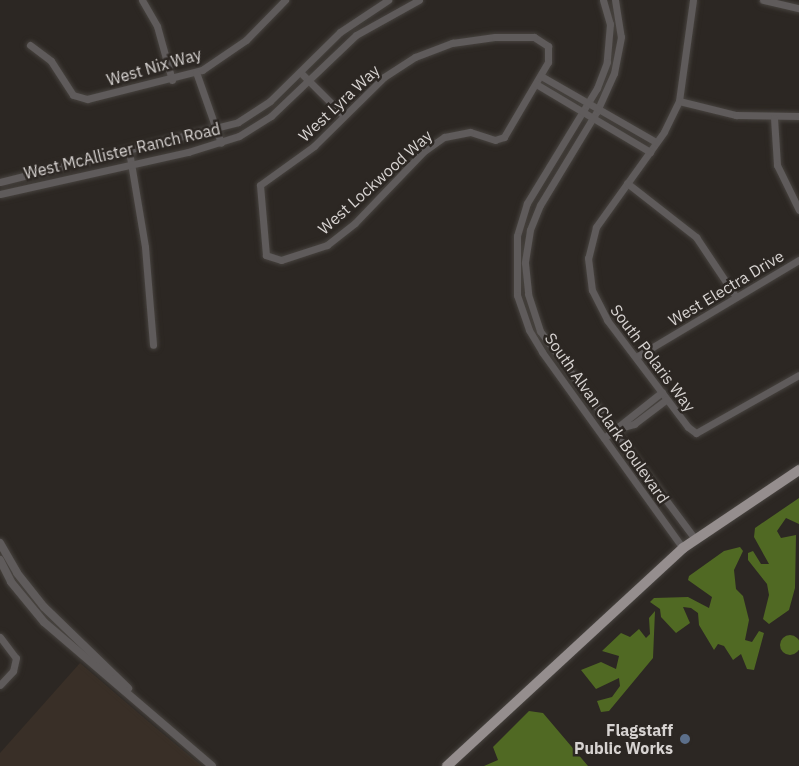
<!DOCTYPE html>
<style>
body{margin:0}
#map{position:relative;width:799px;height:766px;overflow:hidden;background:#2c2723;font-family:"IBM Plex Sans",sans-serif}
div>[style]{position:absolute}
.built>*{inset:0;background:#392f27}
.forest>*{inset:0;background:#506923}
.round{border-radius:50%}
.roads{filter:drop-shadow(0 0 2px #47433f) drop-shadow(0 0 2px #47433f)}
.minor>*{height:7px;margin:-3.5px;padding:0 3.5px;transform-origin:3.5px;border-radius:3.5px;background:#5f5b5b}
.tertiary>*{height:8px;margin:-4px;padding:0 4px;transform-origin:4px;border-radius:4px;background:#5f5b5b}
.primary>*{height:10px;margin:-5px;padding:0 5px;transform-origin:5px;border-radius:5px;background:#958e8e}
.dots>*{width:16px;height:16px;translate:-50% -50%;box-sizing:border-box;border:3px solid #2c2723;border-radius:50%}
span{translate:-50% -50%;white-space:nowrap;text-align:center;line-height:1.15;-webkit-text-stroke:5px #2c2723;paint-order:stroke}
.street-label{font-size:16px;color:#d7d3d1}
.poi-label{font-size:16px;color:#d7d3d1;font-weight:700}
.right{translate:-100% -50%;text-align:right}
</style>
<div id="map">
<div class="built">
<i style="clip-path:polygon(80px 663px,156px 728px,202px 766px,0 766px,0 753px)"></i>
</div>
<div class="forest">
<i style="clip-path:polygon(799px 498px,799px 524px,786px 518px,777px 531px,781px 538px,796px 535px,795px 588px,789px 610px,769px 624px,763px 619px,769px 595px,767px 584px,748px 560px,748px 553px,753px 551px,761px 564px,769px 564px,754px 537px,755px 528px)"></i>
<i style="clip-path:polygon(740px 547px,743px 551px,734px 570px,736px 589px,743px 596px,749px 620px,745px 640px,752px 642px,759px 631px,764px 633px,754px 670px,747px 669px,741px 654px,733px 660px,724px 646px,718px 644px,714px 650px,699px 625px,698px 613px,691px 608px,683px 607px,690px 623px,676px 633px,661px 617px,660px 609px,650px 602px,654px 598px,688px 597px,709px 608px,712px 597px,688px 580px,689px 576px,724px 551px)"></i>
<i style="clip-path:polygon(655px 611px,653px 658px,609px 711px,601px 712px,597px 701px,612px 697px,620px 686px,619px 678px,596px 689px,581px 670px,601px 662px,616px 669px,619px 656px,602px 651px,621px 633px,630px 637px,639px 629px,646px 638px,650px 634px,649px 618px)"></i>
<i class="round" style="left:780px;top:635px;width:20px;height:20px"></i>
<i style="clip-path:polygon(529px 711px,543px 713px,588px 766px,484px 766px,498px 760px,493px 747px)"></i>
</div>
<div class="roads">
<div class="minor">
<i style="left:142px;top:0;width:30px;rotate:60deg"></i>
<i style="left:157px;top:26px;width:56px;rotate:74.5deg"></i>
<i style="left:603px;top:0;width:25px;rotate:74deg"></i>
<i style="left:610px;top:24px;width:38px;rotate:95deg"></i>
<i style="left:607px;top:62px;width:28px;rotate:111deg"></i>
<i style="left:597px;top:88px;width:135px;rotate:121.3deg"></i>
<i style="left:527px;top:203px;width:34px;rotate:107deg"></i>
<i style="left:517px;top:236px;width:59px;rotate:90deg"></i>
<i style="left:517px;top:295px;width:37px;rotate:71deg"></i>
<i style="left:529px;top:330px;width:26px;rotate:59deg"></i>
<i style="left:542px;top:352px;width:241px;rotate:54.3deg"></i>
<i style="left:615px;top:0;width:37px;rotate:81deg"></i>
<i style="left:621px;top:37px;width:37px;rotate:101deg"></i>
<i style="left:614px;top:73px;width:42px;rotate:114.1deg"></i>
<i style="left:597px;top:111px;width:110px;rotate:121.2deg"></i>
<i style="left:540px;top:205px;width:27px;rotate:112deg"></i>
<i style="left:530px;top:230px;width:33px;rotate:99deg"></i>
<i style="left:525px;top:263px;width:31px;rotate:84deg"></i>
<i style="left:528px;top:294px;width:39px;rotate:72deg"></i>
<i style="left:540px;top:331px;width:259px;rotate:53.3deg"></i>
<i style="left:693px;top:0;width:102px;rotate:97.9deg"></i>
<i style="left:679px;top:101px;width:34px;rotate:116deg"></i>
<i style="left:664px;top:132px;width:117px;rotate:125.6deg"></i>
<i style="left:596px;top:227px;width:32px;rotate:104deg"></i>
<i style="left:588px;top:258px;width:32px;rotate:83deg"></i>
<i style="left:592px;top:290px;width:34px;rotate:63deg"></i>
<i style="left:607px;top:320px;width:134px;rotate:52.9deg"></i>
<i style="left:688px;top:427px;width:10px;rotate:37deg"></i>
<i style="left:696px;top:433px;width:118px;rotate:-29.4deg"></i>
<i style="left:763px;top:0;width:37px;rotate:13deg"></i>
<i style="left:534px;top:37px;width:17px;rotate:33deg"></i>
<i style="left:548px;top:46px;width:16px;rotate:90deg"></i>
<i style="left:548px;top:62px;width:87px;rotate:120.4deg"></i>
<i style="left:504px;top:137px;width:9px;rotate:162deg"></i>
<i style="left:495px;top:140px;width:26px;rotate:-162deg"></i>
<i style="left:470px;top:132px;width:26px;rotate:169deg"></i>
<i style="left:444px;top:137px;width:24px;rotate:145deg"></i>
<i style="left:424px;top:151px;width:100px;rotate:133.8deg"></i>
<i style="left:355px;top:223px;width:36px;rotate:142deg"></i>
<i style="left:327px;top:245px;width:48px;rotate:161.9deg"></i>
<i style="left:281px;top:260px;width:16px;rotate:-162deg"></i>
<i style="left:266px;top:255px;width:70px;rotate:-94.9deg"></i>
<i style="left:260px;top:185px;width:67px;rotate:-35.8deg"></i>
<i style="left:314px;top:146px;width:98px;rotate:-44.6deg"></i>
<i style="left:384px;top:77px;width:37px;rotate:-33deg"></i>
<i style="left:415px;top:57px;width:40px;rotate:-21deg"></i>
<i style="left:452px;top:43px;width:43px;rotate:-7.9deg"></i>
<i style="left:495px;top:37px;width:39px"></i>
<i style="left:30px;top:45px;width:26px;rotate:37deg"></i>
<i style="left:51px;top:61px;width:40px;rotate:57.1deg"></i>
<i style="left:73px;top:95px;width:15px;rotate:16deg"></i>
<i style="left:87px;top:99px;width:119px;rotate:-14.2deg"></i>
<i style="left:202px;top:70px;width:53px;rotate:-34.3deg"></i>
<i style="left:246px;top:40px;width:56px;rotate:-45.7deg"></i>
<i style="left:196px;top:72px;width:75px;rotate:70.6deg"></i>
<i style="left:300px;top:72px;width:62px;rotate:45deg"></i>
<i style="left:541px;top:76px;width:133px;rotate:29.9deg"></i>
<i style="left:536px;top:84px;width:133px;rotate:30.8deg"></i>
<i style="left:679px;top:101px;width:59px;rotate:13.8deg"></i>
<i style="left:736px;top:115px;width:63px;rotate:0.9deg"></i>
<i style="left:774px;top:118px;width:47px;rotate:86.3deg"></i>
<i style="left:777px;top:165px;width:50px;rotate:63.9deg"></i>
<i style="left:129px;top:151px;width:97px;rotate:80.5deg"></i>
<i style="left:145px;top:247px;width:98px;rotate:85.3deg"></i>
<i style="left:0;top:182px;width:245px;rotate:-14.1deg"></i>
<i style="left:238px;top:122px;width:38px;rotate:-33deg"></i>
<i style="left:270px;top:101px;width:98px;rotate:-44.6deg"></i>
<i style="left:340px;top:32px;width:58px;rotate:-33.7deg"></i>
<i style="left:627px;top:183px;width:88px;rotate:38deg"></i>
<i style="left:696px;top:237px;width:72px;rotate:56.3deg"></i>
<i style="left:0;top:194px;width:193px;rotate:-12.6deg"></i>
<i style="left:188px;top:152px;width:53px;rotate:-17.4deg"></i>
<i style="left:239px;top:136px;width:38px;rotate:-32deg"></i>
<i style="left:271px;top:116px;width:117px;rotate:-43.6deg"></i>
<i style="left:356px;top:35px;width:72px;rotate:-29.1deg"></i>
<i style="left:636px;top:357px;width:190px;rotate:-30.8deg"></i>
<i style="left:620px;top:428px;width:15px;rotate:-16deg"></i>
<i style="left:634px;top:424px;width:41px;rotate:-37.1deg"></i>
<i style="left:604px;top:438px;width:74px;rotate:-38.4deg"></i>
<i style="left:0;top:637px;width:26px;rotate:53deg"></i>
<i style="left:16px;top:658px;width:13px;rotate:103deg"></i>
<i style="left:13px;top:671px;width:19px;rotate:133deg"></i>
</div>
<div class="tertiary">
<i style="left:0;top:543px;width:34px;rotate:60deg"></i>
<i style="left:17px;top:573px;width:43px;rotate:51.5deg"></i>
<i style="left:44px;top:607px;width:117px;rotate:44deg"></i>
<i style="left:0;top:560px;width:25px;rotate:63deg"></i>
<i style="left:11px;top:582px;width:52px;rotate:50.5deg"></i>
<i style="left:44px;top:622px;width:221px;rotate:40.6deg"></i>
</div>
<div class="primary">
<i style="left:447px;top:766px;width:321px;rotate:-42.7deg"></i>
<i style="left:683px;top:548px;width:140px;rotate:-33.9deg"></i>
</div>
</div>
<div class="dots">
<i style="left:685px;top:739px;background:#5c6f8a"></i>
</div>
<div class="street-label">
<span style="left:154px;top:67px;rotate:-16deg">West Nix Way</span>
<span style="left:339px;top:103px;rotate:-43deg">West Lyra Way</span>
<span style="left:122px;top:151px;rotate:-13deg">West McAllister Ranch Road</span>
<span style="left:375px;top:182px;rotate:-42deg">West Lockwood Way</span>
<span style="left:726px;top:288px;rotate:-31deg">West Electra Drive</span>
<span style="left:653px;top:358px;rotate:53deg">South Polaris Way</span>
<span style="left:607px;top:418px;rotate:55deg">South Alvan Clark Boulevard</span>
</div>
<div class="poi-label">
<span class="right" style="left:673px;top:739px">Flagstaff<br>Public Works</span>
</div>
</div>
